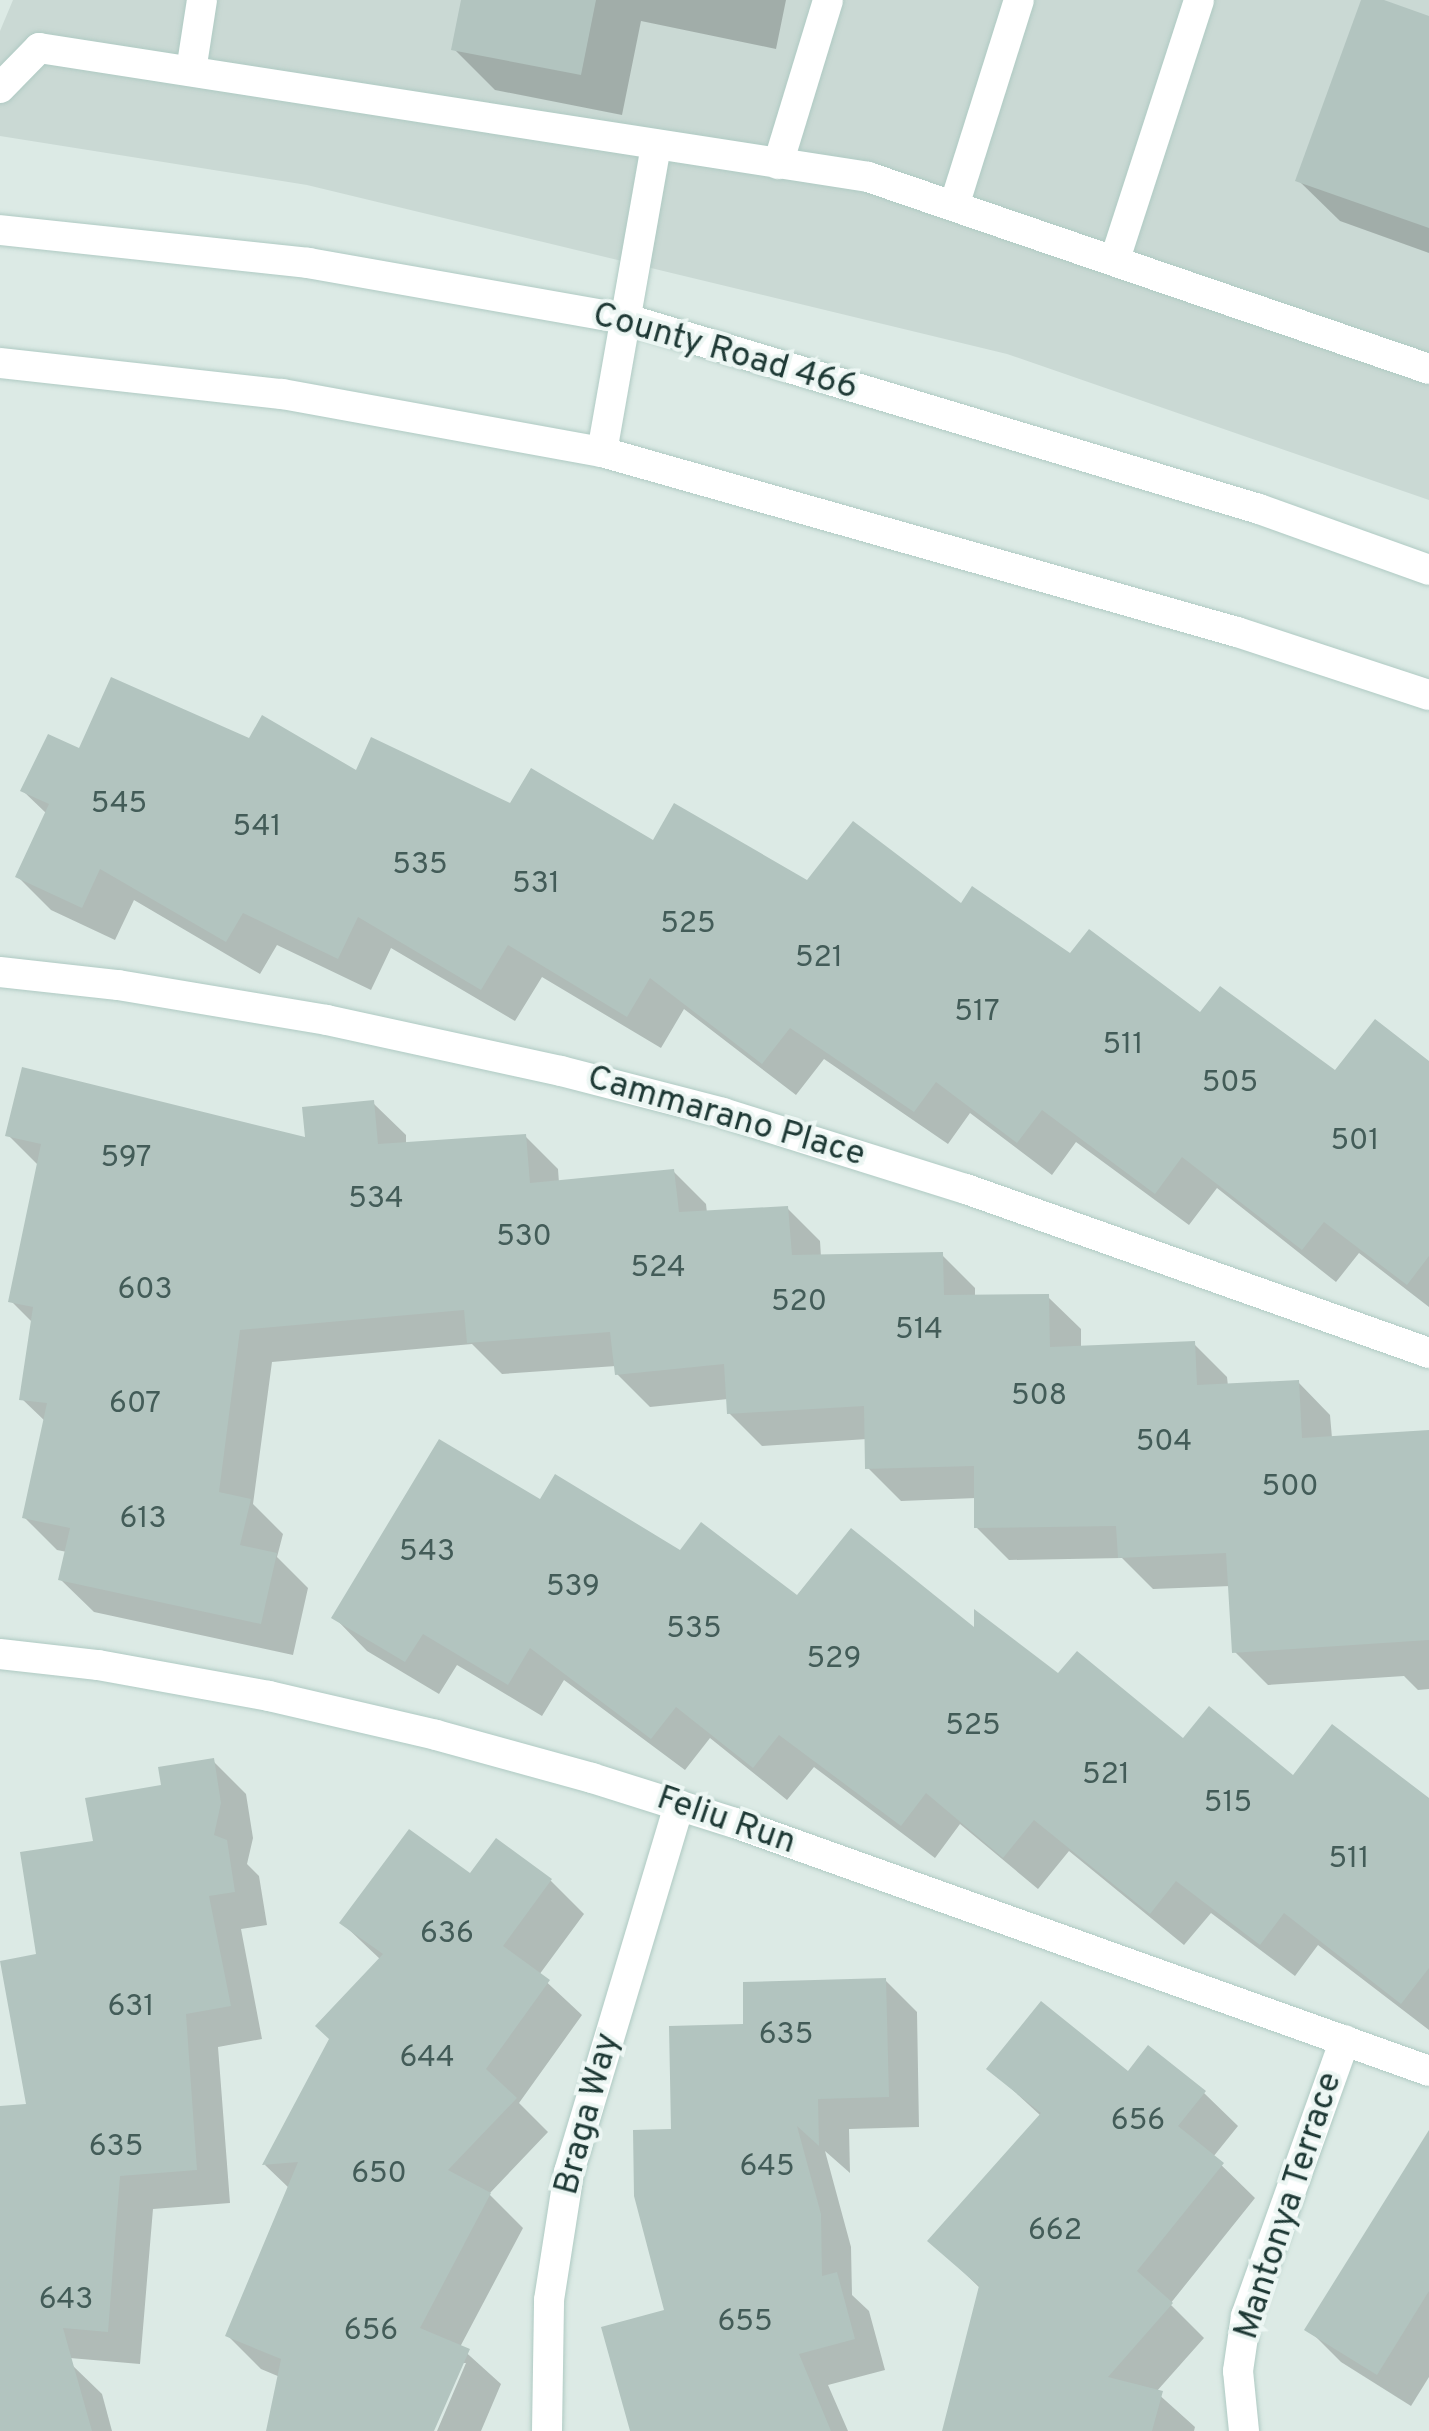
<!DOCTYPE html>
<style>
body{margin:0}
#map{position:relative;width:1429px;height:2431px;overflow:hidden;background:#dceae5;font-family:Overpass,sans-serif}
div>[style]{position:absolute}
.built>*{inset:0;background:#cad9d4}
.shadow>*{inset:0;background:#0003}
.building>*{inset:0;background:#b2c4bf}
.roads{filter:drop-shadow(0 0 2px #afcac3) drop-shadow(0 0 2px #afcac3)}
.service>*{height:30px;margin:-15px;padding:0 15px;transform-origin:15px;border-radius:15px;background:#fff}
.minor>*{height:30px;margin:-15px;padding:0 15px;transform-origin:15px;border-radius:15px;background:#fff}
.secondary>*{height:30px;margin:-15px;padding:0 15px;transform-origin:15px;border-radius:15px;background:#fff}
span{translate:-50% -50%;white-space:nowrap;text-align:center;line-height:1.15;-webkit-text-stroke:8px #ecf6f3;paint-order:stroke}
.number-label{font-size:30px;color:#435c58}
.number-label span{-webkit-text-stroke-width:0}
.street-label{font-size:35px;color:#1e3935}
</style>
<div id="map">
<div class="built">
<i style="clip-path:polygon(13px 0,1429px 0,1429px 500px,1007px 354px,307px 185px,0 136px,0 31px)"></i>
</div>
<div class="shadow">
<i style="clip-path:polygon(464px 0,786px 0,776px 49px,641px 21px,622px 115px,495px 90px,454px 49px)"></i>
<i style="clip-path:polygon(1363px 0,1377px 0,1429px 19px,1429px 253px,1340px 221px,1298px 180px)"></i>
<i style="clip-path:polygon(250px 741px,357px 773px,511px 806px,808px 883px,962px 906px,1336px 1074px,1429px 1065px,1429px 1307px,1359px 1253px,1336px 1282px,1217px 1188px,1189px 1225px,1076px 1142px,1052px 1175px,970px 1113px,948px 1144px,824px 1059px,796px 1095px,684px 1009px,661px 1048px,542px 977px,515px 1021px,391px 948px,371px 990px,277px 945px,260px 974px,134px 900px,115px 940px,51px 910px,18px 877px,47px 814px,23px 791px,80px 751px)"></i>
<i style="clip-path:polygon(373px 1103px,406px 1135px,406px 1145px,525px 1136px,558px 1169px,559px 1183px,673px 1171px,706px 1204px,707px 1213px,787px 1208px,820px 1241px,821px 1257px,942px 1255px,975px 1288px,975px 1297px,1048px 1297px,1081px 1329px,1081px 1348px,1194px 1344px,1227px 1377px,1228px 1386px,1298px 1382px,1330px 1415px,1332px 1438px,1429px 1433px,1429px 1689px,1418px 1690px,1404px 1676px,1268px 1685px,1235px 1652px,1231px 1586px,1153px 1589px,1122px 1558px,1009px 1560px,976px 1527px,976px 1498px,901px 1501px,868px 1468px,867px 1439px,762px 1446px,729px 1413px,728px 1399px,650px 1407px,617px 1374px,616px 1366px,502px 1374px,472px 1344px,272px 1362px,253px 1504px,283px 1534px,277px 1557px,308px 1588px,293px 1655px,94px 1612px,61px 1580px,67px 1552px,57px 1550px,24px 1517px,46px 1422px,22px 1399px,33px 1323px,11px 1301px,39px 1166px,8px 1135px,308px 1140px)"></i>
<i style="clip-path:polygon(540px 1503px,798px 1598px,977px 1632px,1183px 1742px,1294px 1778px,1429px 1801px,1429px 2030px,1318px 1945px,1295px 1976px,1211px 1913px,1184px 1945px,1069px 1851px,1038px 1889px,960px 1824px,935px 1858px,814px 1767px,787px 1800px,710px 1738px,685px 1770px,564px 1680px,542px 1716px,457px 1665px,439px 1694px,367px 1651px,334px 1617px)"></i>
<i style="clip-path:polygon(213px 1761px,246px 1794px,253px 1838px,247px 1864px,259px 1876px,267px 1925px,241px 1929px,262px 2039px,218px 2047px,230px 2203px,153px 2209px,140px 2364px,0 2352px,0 2109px,29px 2106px,39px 1956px,96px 1843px,164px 1787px)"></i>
<i style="clip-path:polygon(471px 1876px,551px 1881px,584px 1914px,539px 1975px,582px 2015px,519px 2103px,548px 2132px,489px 2194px,523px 2228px,460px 2347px,501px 2384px,481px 2431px,437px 2431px,466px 2363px,460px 2363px,431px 2431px,268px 2431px,280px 2377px,261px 2369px,228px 2336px,290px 2189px,265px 2165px,381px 1960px,342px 1923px)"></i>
<i style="clip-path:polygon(885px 1980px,917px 2012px,919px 2127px,849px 2129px,850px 2173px,825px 2151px,851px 2247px,852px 2295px,869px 2311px,885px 2370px,828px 2385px,848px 2431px,655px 2431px,667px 2312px,673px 2132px,746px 2027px)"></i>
<i style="clip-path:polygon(990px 2069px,1128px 2074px,1204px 2093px,1238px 2126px,1213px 2157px,1255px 2198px,1170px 2304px,1204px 2338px,1156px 2392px,1195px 2427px,1194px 2431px,944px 2431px,981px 2289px,931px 2241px,1041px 2116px)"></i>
<i style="clip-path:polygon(1429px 2163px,1429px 2377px,1411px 2406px,1341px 2362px,1308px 2329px)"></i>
<i style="clip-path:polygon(71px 2364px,102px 2394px,112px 2431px,0 2431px,0 2383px)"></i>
</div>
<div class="building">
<i style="clip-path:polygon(461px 0,596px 0,581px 75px,451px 50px)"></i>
<i style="clip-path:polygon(1361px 0,1384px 0,1429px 16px,1429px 228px,1295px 181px)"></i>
<i style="clip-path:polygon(111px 677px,249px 738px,262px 715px,356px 770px,371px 737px,510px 803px,531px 768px,653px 840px,674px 803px,807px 880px,853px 821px,961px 903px,972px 886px,1070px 953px,1089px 929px,1200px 1012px,1220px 986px,1335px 1070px,1375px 1019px,1429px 1061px,1429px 1256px,1407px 1285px,1324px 1222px,1302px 1250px,1182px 1157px,1155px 1194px,1042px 1110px,1017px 1143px,936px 1082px,914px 1112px,790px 1028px,762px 1064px,650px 978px,627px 1017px,508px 945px,481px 990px,358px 917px,338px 959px,243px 913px,226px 942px,100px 869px,82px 908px,15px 877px,49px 804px,20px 791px,48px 734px,79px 748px)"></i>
<i style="clip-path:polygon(22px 1067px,305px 1137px,302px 1107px,374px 1100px,378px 1144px,526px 1134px,530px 1183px,674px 1169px,679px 1212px,788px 1206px,792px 1255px,943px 1252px,944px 1295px,1049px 1294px,1050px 1347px,1195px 1341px,1197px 1385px,1299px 1380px,1302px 1438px,1429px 1430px,1429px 1640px,1232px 1653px,1226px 1553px,1118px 1558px,1116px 1526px,974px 1528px,974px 1466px,865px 1469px,864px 1406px,727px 1414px,724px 1364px,615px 1375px,610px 1332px,467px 1343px,464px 1310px,240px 1330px,219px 1492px,251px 1499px,240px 1545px,277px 1553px,261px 1624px,58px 1580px,70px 1528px,22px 1518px,47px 1403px,19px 1400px,33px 1307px,8px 1302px,41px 1144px,5px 1136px)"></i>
<i style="clip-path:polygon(439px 1439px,540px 1499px,555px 1474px,680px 1550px,701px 1522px,797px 1595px,851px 1528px,974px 1627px,974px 1609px,1058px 1673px,1077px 1651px,1183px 1738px,1209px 1706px,1293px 1775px,1332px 1724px,1429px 1798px,1429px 1968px,1401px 2004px,1284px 1913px,1260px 1945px,1176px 1881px,1150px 1914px,1034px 1820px,1003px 1858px,926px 1793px,901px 1826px,779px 1735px,753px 1768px,676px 1707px,651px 1739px,530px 1648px,508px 1685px,423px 1634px,405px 1662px,331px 1618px)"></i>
<i style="clip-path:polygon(214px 1758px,221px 1803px,214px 1835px,227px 1840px,235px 1892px,209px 1896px,231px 2006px,186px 2014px,197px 2170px,120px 2176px,108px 2332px,63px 2328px,92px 2431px,0 2431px,0 2106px,26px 2104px,0 1961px,36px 1954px,20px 1852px,93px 1841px,85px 1798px,161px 1785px,158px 1767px)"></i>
<i style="clip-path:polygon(409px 1829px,470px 1873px,496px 1838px,552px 1879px,503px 1946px,550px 1980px,486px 2069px,517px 2098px,448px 2170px,491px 2193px,420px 2328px,470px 2349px,434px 2431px,266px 2431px,281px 2359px,225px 2336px,298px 2162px,262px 2165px,329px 2039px,315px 2026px,383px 1954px,339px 1923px)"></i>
<i style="clip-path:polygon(886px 1978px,889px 2097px,818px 2099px,819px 2146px,797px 2126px,821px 2214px,822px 2276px,837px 2272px,855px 2339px,799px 2354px,831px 2431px,630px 2431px,601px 2327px,664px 2310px,634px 2196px,633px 2130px,671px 2129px,669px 2026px,743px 2024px,743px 1982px)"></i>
<i style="clip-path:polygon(1041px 2001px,1128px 2071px,1148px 2045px,1206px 2091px,1178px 2126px,1224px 2163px,1137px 2271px,1173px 2303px,1108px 2377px,1163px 2391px,1152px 2431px,942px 2431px,979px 2286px,927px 2241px,1041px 2113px,986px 2069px)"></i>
<i style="clip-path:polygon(1429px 2130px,1429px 2291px,1377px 2375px,1304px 2330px)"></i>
</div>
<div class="roads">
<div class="service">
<i style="left:191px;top:71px;width:72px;rotate:-81.2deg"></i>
<i style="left:0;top:88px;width:56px;rotate:-45.7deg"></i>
<i style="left:39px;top:48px;width:839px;rotate:8.84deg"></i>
<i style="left:868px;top:177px;width:593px;rotate:18.89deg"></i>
<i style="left:778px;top:164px;width:171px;rotate:-73deg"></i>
<i style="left:954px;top:206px;width:216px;rotate:-72.5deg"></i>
<i style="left:1115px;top:259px;width:272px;rotate:-72deg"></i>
<i style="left:602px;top:452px;width:312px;rotate:-80deg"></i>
</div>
<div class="minor">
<i style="left:0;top:972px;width:119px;rotate:6.3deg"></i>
<i style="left:118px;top:985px;width:212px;rotate:9.5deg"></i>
<i style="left:327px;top:1020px;width:239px;rotate:12.3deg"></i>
<i style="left:561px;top:1071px;width:167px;rotate:14.5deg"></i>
<i style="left:723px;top:1113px;width:255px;rotate:17.4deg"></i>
<i style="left:966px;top:1189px;width:491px;rotate:19.5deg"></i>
<i style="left:0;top:1654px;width:99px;rotate:6.4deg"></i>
<i style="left:98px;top:1665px;width:174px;rotate:10.3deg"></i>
<i style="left:269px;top:1696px;width:171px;rotate:13.1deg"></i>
<i style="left:436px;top:1735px;width:162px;rotate:15.4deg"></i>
<i style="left:592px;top:1778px;width:150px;rotate:17.5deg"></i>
<i style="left:735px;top:1823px;width:737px;rotate:19.66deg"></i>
<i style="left:547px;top:2431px;width:131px;rotate:-89.1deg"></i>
<i style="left:549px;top:2300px;width:130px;rotate:-81.1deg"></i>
<i style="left:569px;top:2172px;width:383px;rotate:-73.3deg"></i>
<i style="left:1244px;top:2431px;width:60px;rotate:-95.7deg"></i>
<i style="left:1238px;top:2371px;width:56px;rotate:-81.7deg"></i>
<i style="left:1246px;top:2316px;width:293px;rotate:-70.3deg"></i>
</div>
<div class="secondary">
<i style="left:0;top:230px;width:310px;rotate:6.1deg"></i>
<i style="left:308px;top:263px;width:324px;rotate:10deg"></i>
<i style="left:627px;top:319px;width:660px;rotate:16.73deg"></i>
<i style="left:1259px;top:509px;width:181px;rotate:19.7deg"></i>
<i style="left:0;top:363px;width:284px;rotate:6.3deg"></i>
<i style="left:282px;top:394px;width:325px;rotate:10.3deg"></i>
<i style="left:602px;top:452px;width:660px;rotate:15.83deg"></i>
<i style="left:1237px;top:632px;width:202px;rotate:18.2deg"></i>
</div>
</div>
<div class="number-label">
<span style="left:119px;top:805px">545</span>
<span style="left:257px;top:828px">541</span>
<span style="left:420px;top:866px">535</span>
<span style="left:536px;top:885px">531</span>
<span style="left:688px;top:925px">525</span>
<span style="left:819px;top:959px">521</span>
<span style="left:977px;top:1013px">517</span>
<span style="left:1123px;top:1046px">511</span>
<span style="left:1230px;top:1084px">505</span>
<span style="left:1355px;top:1142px">501</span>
<span style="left:126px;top:1159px">597</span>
<span style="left:376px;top:1200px">534</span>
<span style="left:524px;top:1238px">530</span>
<span style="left:658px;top:1269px">524</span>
<span style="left:145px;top:1291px">603</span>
<span style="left:799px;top:1303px">520</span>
<span style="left:919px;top:1331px">514</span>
<span style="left:1039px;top:1397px">508</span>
<span style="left:135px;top:1405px">607</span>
<span style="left:1164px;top:1443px">504</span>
<span style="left:1290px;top:1488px">500</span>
<span style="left:143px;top:1520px">613</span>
<span style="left:427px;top:1553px">543</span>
<span style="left:573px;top:1588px">539</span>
<span style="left:694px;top:1630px">535</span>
<span style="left:834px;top:1660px">529</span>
<span style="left:973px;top:1727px">525</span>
<span style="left:1106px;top:1776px">521</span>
<span style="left:1228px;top:1804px">515</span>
<span style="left:1349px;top:1860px">511</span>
<span style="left:447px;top:1935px">636</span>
<span style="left:131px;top:2008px">631</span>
<span style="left:786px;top:2036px">635</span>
<span style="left:427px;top:2059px">644</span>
<span style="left:1138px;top:2122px">656</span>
<span style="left:116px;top:2148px">635</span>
<span style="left:767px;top:2168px">645</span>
<span style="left:379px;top:2175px">650</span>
<span style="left:1055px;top:2232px">662</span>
<span style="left:66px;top:2301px">643</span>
<span style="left:745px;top:2323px">655</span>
<span style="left:371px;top:2332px">656</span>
</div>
<div class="street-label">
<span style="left:725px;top:352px;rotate:16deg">County Road 466</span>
<span style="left:726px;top:1117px;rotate:16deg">Cammarano Place</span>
<span style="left:726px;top:1821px;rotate:19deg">Feliu Run</span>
<span style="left:588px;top:2114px;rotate:-75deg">Braga Way</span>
<span style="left:1289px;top:2206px;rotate:-72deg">Mantonya Terrace</span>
</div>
</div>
